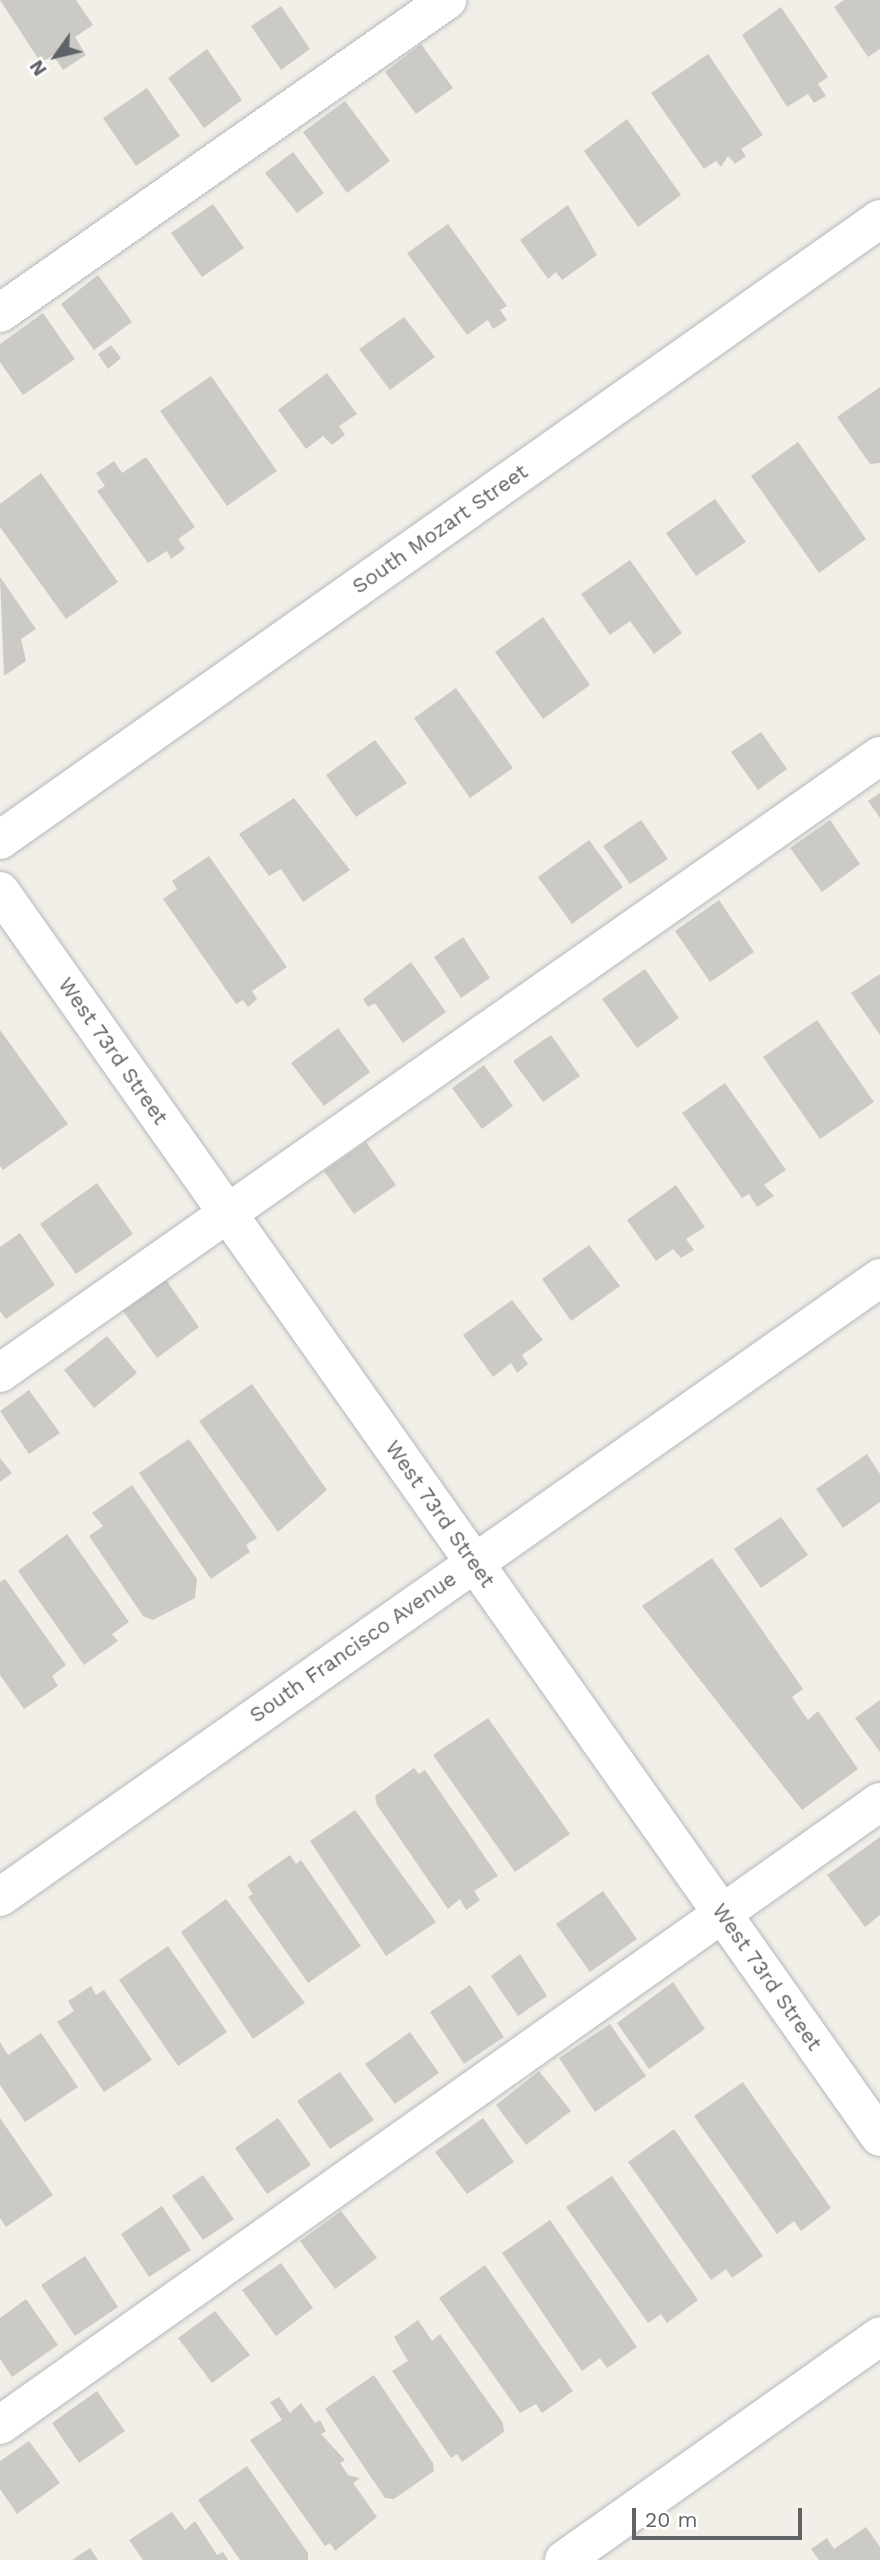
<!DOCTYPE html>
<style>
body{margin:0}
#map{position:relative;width:880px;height:2560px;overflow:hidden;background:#f1efe8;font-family:"Work Sans",sans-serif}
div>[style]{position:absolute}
.building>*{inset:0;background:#cccac5}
.roads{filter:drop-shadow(0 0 2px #b5b8bc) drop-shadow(0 0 2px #b5b8bc)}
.minor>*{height:38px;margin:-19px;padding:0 19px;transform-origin:19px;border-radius:19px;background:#fff}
span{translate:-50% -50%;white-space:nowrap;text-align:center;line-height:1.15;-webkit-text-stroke:6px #fff;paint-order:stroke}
.street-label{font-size:21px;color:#5f6368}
.north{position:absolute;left:21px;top:21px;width:70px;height:70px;-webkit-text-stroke:5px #fff;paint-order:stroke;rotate:236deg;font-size:19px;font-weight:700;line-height:28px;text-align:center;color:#5f6368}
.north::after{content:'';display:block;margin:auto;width:24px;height:32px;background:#5f6368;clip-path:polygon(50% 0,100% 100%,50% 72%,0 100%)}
.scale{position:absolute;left:632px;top:2508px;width:170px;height:32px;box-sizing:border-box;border:4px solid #5f6368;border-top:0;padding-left:9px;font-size:21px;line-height:24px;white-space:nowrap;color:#5f6368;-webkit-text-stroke:5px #fff;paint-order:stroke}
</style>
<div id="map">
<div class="building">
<i style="clip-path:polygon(0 0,76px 0,93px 25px,75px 37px,86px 55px,63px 70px,53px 55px,41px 63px)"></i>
<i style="clip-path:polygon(844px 0,880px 0,880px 49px,868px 57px,834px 7px)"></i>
<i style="clip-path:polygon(281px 6px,310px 49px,281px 70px,251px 26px)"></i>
<i style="clip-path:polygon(781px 7px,828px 77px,818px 84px,826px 96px,814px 103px,808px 94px,787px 107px,742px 35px)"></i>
<i style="clip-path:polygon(421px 44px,453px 88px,416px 114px,385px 72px)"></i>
<i style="clip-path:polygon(207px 49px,242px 100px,204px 128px,168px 78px)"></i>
<i style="clip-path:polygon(708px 54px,763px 135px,741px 149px,746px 156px,735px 164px,728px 156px,721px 167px,716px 161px,704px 169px,651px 93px)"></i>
<i style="clip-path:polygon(147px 88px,180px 136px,136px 166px,103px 118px)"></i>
<i style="clip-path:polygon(345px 101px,390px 161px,347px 193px,303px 132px)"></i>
<i style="clip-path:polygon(627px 119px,681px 195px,638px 227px,584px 151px)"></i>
<i style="clip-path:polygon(293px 152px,324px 193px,297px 213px,265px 173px)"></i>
<i style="clip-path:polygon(213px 204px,244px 248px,202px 277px,171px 233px)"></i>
<i style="clip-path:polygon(568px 205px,597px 255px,562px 280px,556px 272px,548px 279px,520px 240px)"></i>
<i style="clip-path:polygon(448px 224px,507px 306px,500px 310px,507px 320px,493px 329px,488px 320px,467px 335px,407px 253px)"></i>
<i style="clip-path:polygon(98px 275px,132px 322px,94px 350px,61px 304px)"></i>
<i style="clip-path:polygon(43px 313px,75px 359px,23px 395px,0 362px,0 344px)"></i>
<i style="clip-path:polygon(404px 317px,435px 357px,390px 390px,359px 349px)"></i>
<i style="clip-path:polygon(111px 345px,121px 358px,108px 369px,98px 354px)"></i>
<i style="clip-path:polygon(327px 373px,357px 414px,339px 426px,345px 435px,332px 445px,323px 436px,306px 449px,278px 410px)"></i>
<i style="clip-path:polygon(211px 376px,277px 471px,227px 506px,160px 411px)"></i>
<i style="clip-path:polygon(880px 387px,880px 463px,870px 464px,837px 417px)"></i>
<i style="clip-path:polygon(798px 442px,866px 539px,819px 573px,751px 476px)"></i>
<i style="clip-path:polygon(146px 457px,195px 527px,178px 539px,185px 549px,171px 559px,167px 551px,148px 563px,97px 491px,105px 486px,96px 473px,114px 461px,122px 473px)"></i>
<i style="clip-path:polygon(41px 473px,118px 582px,66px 619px,0 527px,0 504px)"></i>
<i style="clip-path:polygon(715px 499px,746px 542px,696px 576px,666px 533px)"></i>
<i style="clip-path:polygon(630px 560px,682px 633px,654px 654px,630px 621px,610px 635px,581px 594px)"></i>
<i style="clip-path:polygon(0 577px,36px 629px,21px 639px,26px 661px,4px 676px)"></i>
<i style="clip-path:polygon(543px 617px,590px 685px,543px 719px,495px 652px)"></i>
<i style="clip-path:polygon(456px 688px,513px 768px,470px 798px,414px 718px)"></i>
<i style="clip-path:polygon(761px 732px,787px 769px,758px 790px,731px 752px)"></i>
<i style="clip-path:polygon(375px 740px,407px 783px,356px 817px,326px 775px)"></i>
<i style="clip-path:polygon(880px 793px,880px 818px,868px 801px)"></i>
<i style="clip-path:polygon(294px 798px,350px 870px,303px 902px,281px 869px,269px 876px,239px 834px)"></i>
<i style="clip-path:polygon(641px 820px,668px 859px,630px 884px,603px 846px)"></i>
<i style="clip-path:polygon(830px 820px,860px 864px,822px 892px,790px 848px)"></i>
<i style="clip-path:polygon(589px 840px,623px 887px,572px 924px,538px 877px)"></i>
<i style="clip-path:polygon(209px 856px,287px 967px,252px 991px,257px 999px,248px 1007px,243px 1000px,236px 1004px,163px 899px,177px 889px,172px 881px)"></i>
<i style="clip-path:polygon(719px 900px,754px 952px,710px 982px,675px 931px)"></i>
<i style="clip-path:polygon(463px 937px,490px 978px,461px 998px,434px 957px)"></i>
<i style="clip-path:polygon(411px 962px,446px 1012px,403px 1043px,375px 1003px,368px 1007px,363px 999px)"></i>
<i style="clip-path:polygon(645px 969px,679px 1018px,637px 1048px,602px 999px)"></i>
<i style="clip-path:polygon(880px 974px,880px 1035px,851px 993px)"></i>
<i style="clip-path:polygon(817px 1020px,874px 1102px,820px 1139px,763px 1057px)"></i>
<i style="clip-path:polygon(338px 1028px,370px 1072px,324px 1106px,291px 1063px)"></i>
<i style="clip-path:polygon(0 1030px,68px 1124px,3px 1170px,0 1166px)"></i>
<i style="clip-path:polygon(551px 1035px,580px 1076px,543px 1102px,513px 1061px)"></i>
<i style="clip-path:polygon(484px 1065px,513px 1106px,482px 1129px,452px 1088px)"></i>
<i style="clip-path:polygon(725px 1083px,786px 1170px,764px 1185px,774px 1196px,757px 1207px,749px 1194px,742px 1198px,682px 1113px)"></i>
<i style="clip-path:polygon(366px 1142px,396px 1185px,354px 1214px,324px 1171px)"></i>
<i style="clip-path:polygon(97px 1183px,133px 1234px,76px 1274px,40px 1224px)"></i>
<i style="clip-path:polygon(676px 1185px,705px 1227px,686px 1239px,694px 1250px,681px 1258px,673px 1249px,656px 1261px,627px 1220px)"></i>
<i style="clip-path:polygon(20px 1233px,55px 1285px,6px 1319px,0 1311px,0 1247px)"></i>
<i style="clip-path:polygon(589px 1245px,620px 1286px,571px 1321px,542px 1279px)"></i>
<i style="clip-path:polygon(166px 1280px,199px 1327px,157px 1358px,123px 1311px)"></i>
<i style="clip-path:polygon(512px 1300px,543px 1340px,522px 1355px,528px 1364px,517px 1373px,511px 1363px,493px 1377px,463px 1335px)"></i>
<i style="clip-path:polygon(107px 1336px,137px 1373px,94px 1408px,64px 1370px)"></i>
<i style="clip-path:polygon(252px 1384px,327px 1490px,278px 1532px,199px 1421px)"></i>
<i style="clip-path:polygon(29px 1390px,60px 1433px,29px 1454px,0 1411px)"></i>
<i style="clip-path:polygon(189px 1439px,257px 1538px,246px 1545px,250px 1552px,211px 1579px,139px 1473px)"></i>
<i style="clip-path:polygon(867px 1454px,880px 1474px,880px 1502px,843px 1528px,816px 1489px)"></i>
<i style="clip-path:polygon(0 1458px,12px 1473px,0 1482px)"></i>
<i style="clip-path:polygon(132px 1485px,197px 1579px,195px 1598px,153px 1620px,143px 1616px,89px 1536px,103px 1526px,92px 1513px)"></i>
<i style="clip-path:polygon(781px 1517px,808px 1555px,761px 1588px,734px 1549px)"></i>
<i style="clip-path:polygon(67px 1534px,129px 1622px,112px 1634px,118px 1641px,84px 1665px,18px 1571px)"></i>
<i style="clip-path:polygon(712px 1558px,803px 1689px,792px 1697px,808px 1720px,818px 1711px,858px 1769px,802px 1810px,642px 1606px)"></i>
<i style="clip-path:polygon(5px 1579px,66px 1665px,52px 1676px,58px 1686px,24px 1709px,0 1675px,0 1582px)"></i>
<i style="clip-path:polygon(880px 1700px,880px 1752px,855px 1718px)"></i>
<i style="clip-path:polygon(488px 1718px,570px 1834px,515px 1872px,433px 1755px)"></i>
<i style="clip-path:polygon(414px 1768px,419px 1774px,425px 1770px,498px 1876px,474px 1891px,480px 1900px,466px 1910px,460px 1899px,448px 1909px,377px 1805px,375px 1796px)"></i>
<i style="clip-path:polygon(355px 1810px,436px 1922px,386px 1956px,310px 1841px)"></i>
<i style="clip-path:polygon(880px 1837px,880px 1915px,865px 1927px,827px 1875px)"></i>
<i style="clip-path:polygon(290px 1855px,296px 1864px,301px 1860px,361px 1946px,308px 1983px,248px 1897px,253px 1894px,247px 1885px)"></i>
<i style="clip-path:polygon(603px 1891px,637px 1939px,590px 1972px,556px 1924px)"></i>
<i style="clip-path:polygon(226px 1899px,305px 2003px,253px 2039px,181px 1932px)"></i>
<i style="clip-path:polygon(168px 1946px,227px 2032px,178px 2066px,119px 1980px)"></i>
<i style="clip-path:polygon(520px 1954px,547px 1996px,518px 2016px,491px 1976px)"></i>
<i style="clip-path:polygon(673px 1982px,705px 2029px,649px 2069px,617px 2023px)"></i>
<i style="clip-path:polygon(470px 1985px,504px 2037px,464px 2064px,430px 2012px)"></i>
<i style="clip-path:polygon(91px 1986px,96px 1995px,104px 1990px,152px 2060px,104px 2092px,57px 2022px,74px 2011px,68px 2001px)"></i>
<i style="clip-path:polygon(610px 2024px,646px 2076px,595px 2112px,559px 2058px)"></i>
<i style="clip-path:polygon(410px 2032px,439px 2073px,395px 2104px,365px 2064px)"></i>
<i style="clip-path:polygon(41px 2033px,78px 2087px,25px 2122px,0 2085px,0 2042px,8px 2055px)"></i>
<i style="clip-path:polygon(539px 2071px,571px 2111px,526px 2145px,496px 2105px)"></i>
<i style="clip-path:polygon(340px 2072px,374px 2120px,330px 2149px,297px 2101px)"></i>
<i style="clip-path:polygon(743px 2082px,831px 2208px,801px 2231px,794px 2221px,777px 2234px,694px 2116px)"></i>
<i style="clip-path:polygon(0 2118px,53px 2195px,6px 2227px,0 2218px)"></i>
<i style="clip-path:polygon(278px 2118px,311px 2165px,267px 2194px,235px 2148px)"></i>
<i style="clip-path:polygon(483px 2118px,514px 2162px,467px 2194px,435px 2152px)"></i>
<i style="clip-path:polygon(674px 2129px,763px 2256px,732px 2278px,726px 2269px,711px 2280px,628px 2162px)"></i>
<i style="clip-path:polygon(203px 2175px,234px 2219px,203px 2240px,172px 2196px)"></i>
<i style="clip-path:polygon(612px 2176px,698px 2300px,667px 2323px,661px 2314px,648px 2323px,566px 2207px)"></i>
<i style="clip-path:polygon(162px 2206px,191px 2250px,149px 2277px,121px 2234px)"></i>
<i style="clip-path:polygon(341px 2211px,377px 2258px,335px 2289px,300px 2241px)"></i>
<i style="clip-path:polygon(550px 2220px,637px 2347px,607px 2368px,600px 2358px,582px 2371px,502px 2253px)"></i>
<i style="clip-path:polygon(85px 2256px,118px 2307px,75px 2336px,41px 2285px)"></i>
<i style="clip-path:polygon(281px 2263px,313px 2308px,276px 2336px,242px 2290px)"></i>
<i style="clip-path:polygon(485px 2265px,573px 2391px,542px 2413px,536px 2404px,520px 2413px,439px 2298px)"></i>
<i style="clip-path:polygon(26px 2299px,58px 2345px,12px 2377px,0 2359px,0 2318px)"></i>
<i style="clip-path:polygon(215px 2311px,250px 2355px,212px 2383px,178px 2338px)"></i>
<i style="clip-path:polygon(418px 2320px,432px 2341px,440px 2334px,503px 2423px,504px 2432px,462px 2462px,457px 2454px,451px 2458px,392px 2371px,408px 2361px,394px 2337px)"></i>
<i style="clip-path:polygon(374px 2375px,433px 2463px,434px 2471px,394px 2499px,385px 2498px,325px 2409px)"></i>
<i style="clip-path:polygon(97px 2391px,125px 2431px,79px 2463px,52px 2423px)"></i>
<i style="clip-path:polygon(279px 2397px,290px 2413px,301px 2403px,315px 2423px,320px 2420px,326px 2431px,321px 2434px,345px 2460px,340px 2463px,348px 2475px,360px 2478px,353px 2483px,377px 2517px,335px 2551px,330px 2543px,325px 2546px,250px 2440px,282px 2420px,270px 2402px)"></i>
<i style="clip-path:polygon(29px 2441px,60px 2483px,17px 2514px,0 2489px,0 2461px)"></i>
<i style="clip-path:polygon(247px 2466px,308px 2553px,308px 2560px,240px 2560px,198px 2500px)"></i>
<i style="clip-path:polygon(172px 2512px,185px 2530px,195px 2521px,217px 2555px,223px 2552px,228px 2560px,143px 2560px,129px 2540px)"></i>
<i style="clip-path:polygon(866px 2527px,880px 2547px,880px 2560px,819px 2560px,811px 2549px,827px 2538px,834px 2549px)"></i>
<i style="clip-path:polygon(90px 2548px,98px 2560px,72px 2560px)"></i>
</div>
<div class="roads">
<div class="minor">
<i style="left:0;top:313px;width:546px;rotate:-35deg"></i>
<i style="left:0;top:840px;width:1077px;rotate:-35.21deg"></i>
<i style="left:0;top:891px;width:1525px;rotate:54.77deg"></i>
<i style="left:0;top:1373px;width:1075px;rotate:-35.04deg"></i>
<i style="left:0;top:1897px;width:1076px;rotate:-35.12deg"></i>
<i style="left:0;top:2425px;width:1078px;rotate:-35.3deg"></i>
<i style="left:564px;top:2560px;width:387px;rotate:-35.3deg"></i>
</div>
</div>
<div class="street-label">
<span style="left:440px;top:529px;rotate:-35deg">South Mozart Street</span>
<span style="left:113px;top:1051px;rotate:55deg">West 73rd Street</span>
<span style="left:440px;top:1514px;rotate:55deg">West 73rd Street</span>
<span style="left:353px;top:1647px;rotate:-35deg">South Francisco Avenue</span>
<span style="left:767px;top:1977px;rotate:55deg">West 73rd Street</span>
</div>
<div class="north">N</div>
<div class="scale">20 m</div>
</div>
